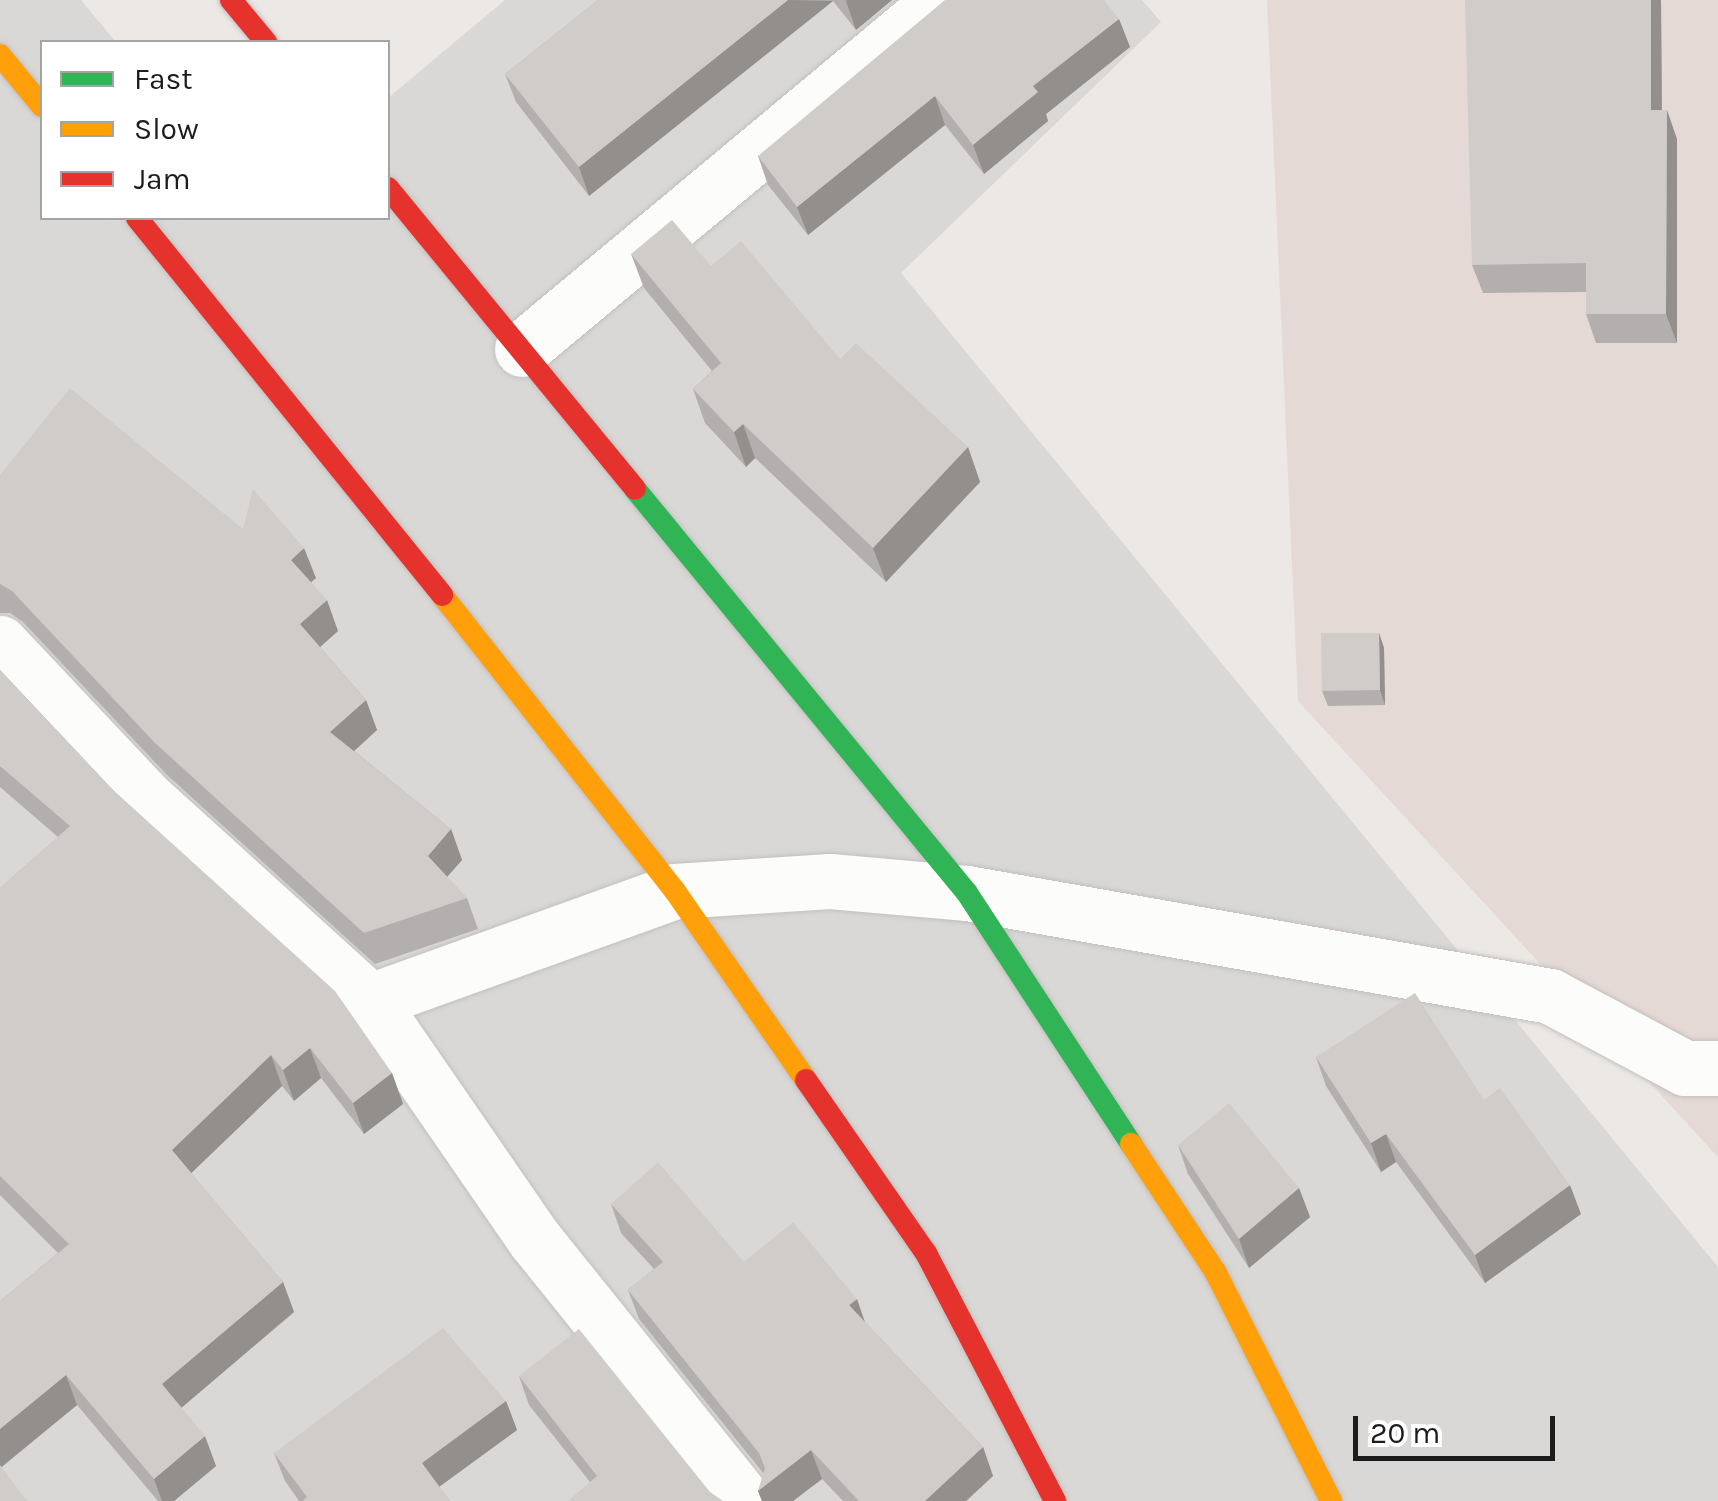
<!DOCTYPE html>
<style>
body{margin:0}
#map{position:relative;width:1718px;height:1501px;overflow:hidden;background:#ebe8e5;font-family:Karla,sans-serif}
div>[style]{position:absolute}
.residential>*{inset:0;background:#dad8d6}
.military>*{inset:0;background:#e5d9d5}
.roads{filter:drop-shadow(0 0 2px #c2c0bf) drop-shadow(0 0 2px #c2c0bf)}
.street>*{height:55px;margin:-27.5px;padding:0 27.5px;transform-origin:27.5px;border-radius:27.5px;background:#fcfcfb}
.fast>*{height:22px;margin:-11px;padding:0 11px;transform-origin:11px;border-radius:11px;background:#30b455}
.slow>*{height:22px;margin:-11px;padding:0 11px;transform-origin:11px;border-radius:11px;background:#ff9f0a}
.jam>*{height:22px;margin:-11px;padding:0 11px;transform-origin:11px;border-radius:11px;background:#e5322d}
.wall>*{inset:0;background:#b3afae}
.shaded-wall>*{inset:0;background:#928f8d}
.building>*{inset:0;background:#d0ccca}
span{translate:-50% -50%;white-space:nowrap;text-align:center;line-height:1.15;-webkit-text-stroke:10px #fff;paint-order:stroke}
.legend{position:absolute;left:40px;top:40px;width:350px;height:180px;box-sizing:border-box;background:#fff;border:2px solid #a4a4a4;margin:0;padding:12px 18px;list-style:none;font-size:30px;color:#1c1c1c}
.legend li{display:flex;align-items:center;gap:20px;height:50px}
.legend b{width:50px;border:2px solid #a4a4a4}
.scale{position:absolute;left:1353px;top:1416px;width:202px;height:45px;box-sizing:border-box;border:5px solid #1c1c1c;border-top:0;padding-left:12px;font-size:30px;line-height:35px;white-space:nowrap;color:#1c1c1c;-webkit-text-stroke:8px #fff;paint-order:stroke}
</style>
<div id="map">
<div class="residential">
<i style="clip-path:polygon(0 0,81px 0,116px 42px,42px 42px,42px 218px,388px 218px,388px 98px,505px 0,1142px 0,1161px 22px,901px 273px,1718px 1267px,1718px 1501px,0 1501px)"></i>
</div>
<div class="military">
<i style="clip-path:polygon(1267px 0,1718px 0,1718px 1157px,1298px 701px)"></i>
</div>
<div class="roads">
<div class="street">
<i style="left:522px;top:349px;width:545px;rotate:-39.79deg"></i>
<i style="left:0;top:643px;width:210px;rotate:46.7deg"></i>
<i style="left:144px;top:796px;width:305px;rotate:42.2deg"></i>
<i style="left:370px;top:1001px;width:324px;rotate:-19.8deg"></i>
<i style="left:675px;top:891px;width:155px;rotate:-3.7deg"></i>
<i style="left:830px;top:881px;width:138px;rotate:5deg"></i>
<i style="left:967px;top:893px;width:592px;rotate:10.02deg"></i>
<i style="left:1550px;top:996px;width:153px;rotate:28.1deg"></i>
<i style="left:1685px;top:1068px;width:33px"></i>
<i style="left:370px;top:1001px;width:290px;rotate:55.4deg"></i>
<i style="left:535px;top:1240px;width:335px;rotate:51.2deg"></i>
</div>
<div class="fast">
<i style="left:635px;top:489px;width:523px;rotate:50.59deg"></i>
<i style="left:967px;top:893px;width:300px;rotate:56.8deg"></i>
</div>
<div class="slow">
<i style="left:0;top:55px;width:66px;rotate:50.5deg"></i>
<i style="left:442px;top:595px;width:377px;rotate:51.8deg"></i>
<i style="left:675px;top:891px;width:230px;rotate:55.3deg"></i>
<i style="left:1131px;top:1144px;width:154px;rotate:56.6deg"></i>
<i style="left:1216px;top:1273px;width:255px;rotate:63.2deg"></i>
</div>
<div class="jam">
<i style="left:231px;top:0;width:55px;rotate:50.2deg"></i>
<i style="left:388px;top:188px;width:389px;rotate:50.6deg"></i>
<i style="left:137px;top:218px;width:485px;rotate:51deg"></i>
<i style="left:806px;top:1080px;width:211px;rotate:55.3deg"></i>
<i style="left:926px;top:1253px;width:280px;rotate:62.5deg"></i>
</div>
</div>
<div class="wall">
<i style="clip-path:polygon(598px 0,892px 0,856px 30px,833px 1px,589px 196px,516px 102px,505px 74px)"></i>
<i style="clip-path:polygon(1661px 0,1662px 110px,1677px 139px,1677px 343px,1596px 343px,1586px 314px,1586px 292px,1483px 293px,1472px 265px)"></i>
<i style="clip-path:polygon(1119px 19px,1130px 47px,1046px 114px,1048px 121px,984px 174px,945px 125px,808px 235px,768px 185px,758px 156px)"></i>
<i style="clip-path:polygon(631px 254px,711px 266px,840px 359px,968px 447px,980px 482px,886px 582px,755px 458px,746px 467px,705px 423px,693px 389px,712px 371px,644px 288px)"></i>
<i style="clip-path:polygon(0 475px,243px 529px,316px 578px,311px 582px,338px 631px,320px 647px,366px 700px,377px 730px,354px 751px,451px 829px,462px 860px,447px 877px,467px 898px,478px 929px,375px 964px,166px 774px,23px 622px,10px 613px,0 613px)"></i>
<i style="clip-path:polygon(1379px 633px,1384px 648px,1385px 705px,1328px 706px,1322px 691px)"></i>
<i style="clip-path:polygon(0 670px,112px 789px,392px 1073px,403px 1104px,364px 1134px,321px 1078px,294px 1101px,282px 1086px,191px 1173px,283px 1282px,294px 1312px,181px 1408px,216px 1466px,174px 1501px,158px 1501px,77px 1405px,2px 1467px,0 1501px,0 1301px,58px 1253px,0 1195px,0 888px,58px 837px,0 787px)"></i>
<i style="clip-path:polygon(1316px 1057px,1484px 1100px,1581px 1214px,1485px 1283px,1396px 1162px,1381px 1172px,1326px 1086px)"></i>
<i style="clip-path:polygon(1178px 1145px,1299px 1188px,1310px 1217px,1249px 1268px,1188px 1174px)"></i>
<i style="clip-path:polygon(611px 1204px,744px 1262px,866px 1323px,983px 1447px,993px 1476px,966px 1501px,843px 1501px,822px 1479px,793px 1501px,762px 1501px,758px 1491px,764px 1474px,639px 1319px,628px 1290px,654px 1269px,621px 1233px)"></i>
<i style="clip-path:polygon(519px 1376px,710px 1492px,590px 1482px,529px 1405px)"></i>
<i style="clip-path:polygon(506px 1401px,517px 1430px,439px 1487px,450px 1501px,299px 1501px,285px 1481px,274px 1453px)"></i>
</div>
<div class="shaded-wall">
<i style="clip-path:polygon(788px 0,833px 1px,589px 196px,579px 167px)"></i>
<i style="clip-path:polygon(847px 0,892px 0,856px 30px,846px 1px)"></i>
<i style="clip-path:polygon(1651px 0,1661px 0,1662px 139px,1651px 110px)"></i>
<i style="clip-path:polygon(1119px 19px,1130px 47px,1046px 114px,1048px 121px,984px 174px,973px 145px,1033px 86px)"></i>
<i style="clip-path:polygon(935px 96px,945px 125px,808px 235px,797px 207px)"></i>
<i style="clip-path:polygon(1667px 110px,1677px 139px,1677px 343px,1666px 314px)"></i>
<i style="clip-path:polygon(743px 424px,755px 458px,746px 467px,734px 432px)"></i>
<i style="clip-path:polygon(968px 447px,980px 482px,886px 582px,873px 548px)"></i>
<i style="clip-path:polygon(304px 548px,316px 578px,302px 590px,291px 560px)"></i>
<i style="clip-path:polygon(327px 600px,338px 631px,311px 655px,300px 624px)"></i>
<i style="clip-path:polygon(1379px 633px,1384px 648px,1385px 705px,1380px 690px)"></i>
<i style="clip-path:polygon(366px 700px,377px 730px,341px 763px,330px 732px)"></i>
<i style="clip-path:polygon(451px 829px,462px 860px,439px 886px,428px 856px)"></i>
<i style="clip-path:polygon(310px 1048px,321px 1078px,294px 1101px,283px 1070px)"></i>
<i style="clip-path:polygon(271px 1055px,282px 1086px,183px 1181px,172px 1150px)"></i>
<i style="clip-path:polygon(392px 1073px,403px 1104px,364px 1134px,353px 1103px)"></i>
<i style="clip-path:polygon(1386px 1134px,1396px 1162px,1381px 1172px,1371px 1143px)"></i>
<i style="clip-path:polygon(1570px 1185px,1581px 1214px,1485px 1283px,1475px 1255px)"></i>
<i style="clip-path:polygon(1299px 1188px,1310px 1217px,1249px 1268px,1239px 1239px)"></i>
<i style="clip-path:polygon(283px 1282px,294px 1312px,173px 1415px,162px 1384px)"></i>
<i style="clip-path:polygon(857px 1299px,867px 1328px,849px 1305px)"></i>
<i style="clip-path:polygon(66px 1375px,77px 1405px,0 1468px,0 1429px)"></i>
<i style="clip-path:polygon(506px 1401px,517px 1430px,432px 1492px,422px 1463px)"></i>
<i style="clip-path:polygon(205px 1436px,216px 1466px,174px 1501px,162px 1501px,154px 1479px)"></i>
<i style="clip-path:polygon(983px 1447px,993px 1476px,966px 1501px,925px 1501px)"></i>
<i style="clip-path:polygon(811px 1450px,822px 1479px,793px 1501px,762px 1501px,758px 1491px)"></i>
</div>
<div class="building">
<i style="clip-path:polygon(598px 0,788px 0,579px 167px,505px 74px)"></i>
<i style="clip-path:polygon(945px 0,1104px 0,1119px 19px,1033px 86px,1038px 92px,973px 145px,935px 96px,797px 207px,758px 156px)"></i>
<i style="clip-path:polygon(1465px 0,1651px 0,1651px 110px,1667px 110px,1666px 314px,1586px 314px,1586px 263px,1472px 265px)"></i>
<i style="clip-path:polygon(672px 220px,711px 266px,741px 241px,840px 359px,856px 343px,968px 447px,873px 548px,743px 424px,734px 432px,693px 389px,721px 363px,631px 254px)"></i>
<i style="clip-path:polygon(70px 388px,243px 529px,253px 489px,304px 548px,291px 560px,327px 600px,300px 624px,366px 700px,330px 732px,451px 829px,428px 856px,467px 898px,364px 933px,155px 743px,12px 591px,0 584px,0 475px)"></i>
<i style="clip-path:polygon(1321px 633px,1379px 633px,1380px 690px,1322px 691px)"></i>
<i style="clip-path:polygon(0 670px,112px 789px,335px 991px,392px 1073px,353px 1103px,310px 1048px,283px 1070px,271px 1055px,172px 1150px,283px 1282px,162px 1384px,205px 1436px,154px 1479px,66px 1375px,0 1429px,0 1301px,69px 1244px,0 1176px,0 888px,70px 826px,0 766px)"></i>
<i style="clip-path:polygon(1415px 993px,1484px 1100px,1500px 1088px,1570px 1185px,1475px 1255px,1386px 1134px,1371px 1143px,1316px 1057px)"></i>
<i style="clip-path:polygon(1229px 1103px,1299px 1188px,1239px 1239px,1178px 1145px)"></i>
<i style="clip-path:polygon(658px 1162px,744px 1262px,793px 1222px,857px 1299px,849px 1305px,983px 1447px,925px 1501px,859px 1501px,811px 1450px,758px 1491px,765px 1468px,759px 1453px,628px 1290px,663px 1262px,611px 1204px)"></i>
<i style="clip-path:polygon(443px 1328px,506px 1401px,422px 1463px,450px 1501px,303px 1501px,307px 1497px,274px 1453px)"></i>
<i style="clip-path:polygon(579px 1329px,710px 1492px,723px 1501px,568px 1501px,597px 1476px,519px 1376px)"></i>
<i style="clip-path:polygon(0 1465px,27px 1501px,0 1501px)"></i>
</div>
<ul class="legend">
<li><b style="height:12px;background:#30b455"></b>Fast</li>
<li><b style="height:12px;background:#ff9f0a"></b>Slow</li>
<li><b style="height:12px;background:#e5322d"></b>Jam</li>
</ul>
<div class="scale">20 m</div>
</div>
